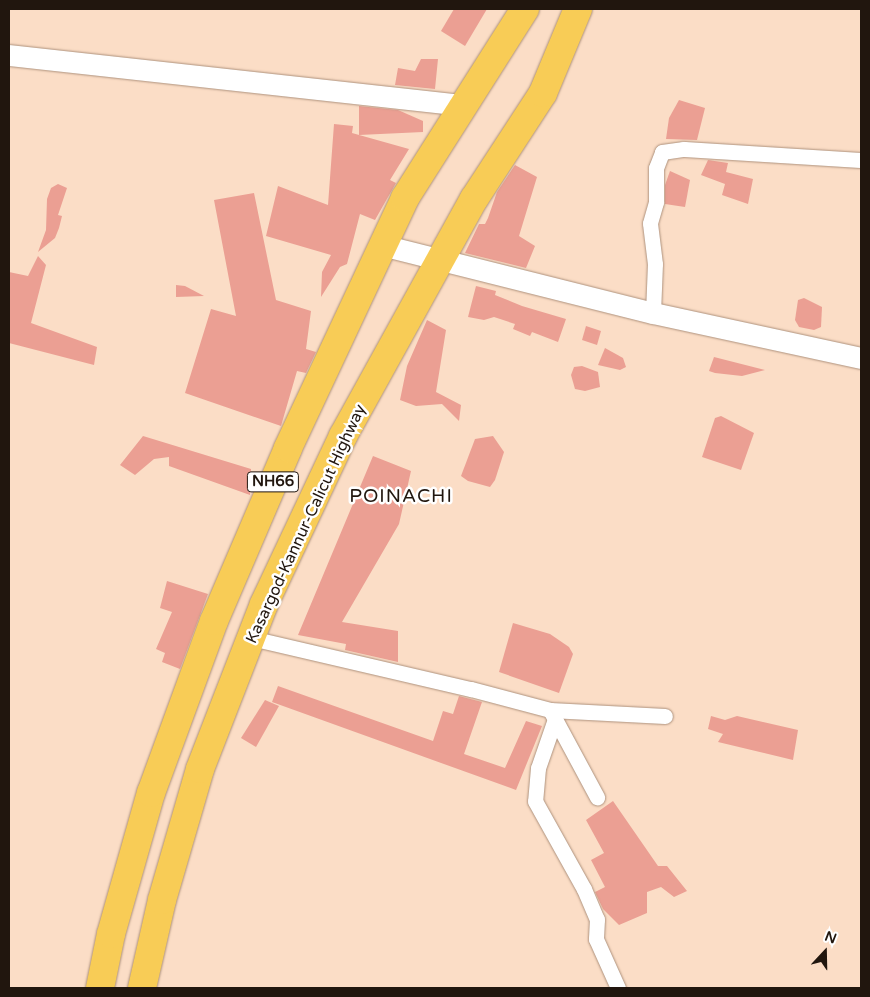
<!DOCTYPE html>
<style>
body{margin:0}
#map{position:relative;width:870px;height:997px;overflow:hidden;background:#fbddc6;font-family:"Varela Round",sans-serif}
div>[style]{position:absolute}
.building>*{inset:0;background:#eb9f93}
.roads{filter:drop-shadow(0 0 1px #ae927d) drop-shadow(0 0 1px #ae927d)}
.street>*{height:15px;margin:-7.5px;padding:0 7.5px;transform-origin:7.5px;border-radius:7.5px;background:#fff}
.secondary>*{height:21px;margin:-10.5px;padding:0 10.5px;transform-origin:10.5px;border-radius:10.5px;background:#fff}
.highway>*{height:28px;margin:-14px;padding:0 14px;transform-origin:14px;border-radius:14px;background:#f8cc56}
span{translate:-50% -50%;white-space:nowrap;text-align:center;line-height:1.15;-webkit-text-stroke:5px #fff;paint-order:stroke}
.shield-label span{padding:1px 4px;background:#fff;border:1px solid;border-radius:4px;-webkit-text-stroke-width:0}
.shield-label{font-size:15px;color:#21160e;font-weight:700}
.street-label{font-size:16px;color:#21160e}
.quarter-label{font-size:19px;color:#21160e;letter-spacing:1px}
.frame{position:absolute;inset:0;border:10px solid #21160e;pointer-events:none}
.north{position:absolute;left:800px;top:927px;width:50px;height:50px;-webkit-text-stroke:4px #fff;paint-order:stroke;rotate:21deg;font-size:14px;font-weight:700;line-height:20px;text-align:center;color:#21160e}
.north::after{content:'';display:block;margin:auto;width:18px;height:22px;background:#21160e;clip-path:polygon(50% 0,100% 100%,50% 72%,0 100%)}
</style>
<div id="map">
<div class="building">
<i style="clip-path:polygon(454px 9px,487px 9px,465px 46px,441px 31px)"></i>
<i style="clip-path:polygon(421px 59px,438px 59px,435px 89px,395px 85px,398px 68px,415px 71px)"></i>
<i style="clip-path:polygon(679px 100px,705px 108px,697px 140px,666px 139px,669px 118px)"></i>
<i style="clip-path:polygon(359px 106px,398px 110px,423px 121px,423px 132px,359px 135px)"></i>
<i style="clip-path:polygon(334px 124px,353px 126px,352px 133px,409px 149px,390px 180px,396px 183px,375px 220px,360px 214px,347px 264px,340px 267px,321px 297px,322px 272px,331px 255px,266px 236px,278px 186px,328px 205px)"></i>
<i style="clip-path:polygon(708px 160px,728px 163px,726px 172px,753px 179px,748px 204px,722px 195px,725px 184px,701px 175px)"></i>
<i style="clip-path:polygon(515px 165px,537px 177px,519px 236px,535px 246px,526px 268px,465px 253px,479px 224px,485px 224px,488px 218px,497px 192px)"></i>
<i style="clip-path:polygon(670px 171px,690px 180px,685px 207px,665px 204px,665px 185px)"></i>
<i style="clip-path:polygon(58px 184px,67px 188px,58px 215px,62px 216px,59px 228px,55px 238px,38px 252px,46px 230px,47px 199px,51px 188px)"></i>
<i style="clip-path:polygon(254px 193px,276px 300px,311px 311px,306px 349px,316px 352px,306px 373px,297px 371px,281px 426px,185px 393px,211px 309px,236px 316px,214px 200px)"></i>
<i style="clip-path:polygon(38px 256px,46px 265px,31px 323px,97px 347px,94px 365px,9px 343px,9px 272px,28px 276px)"></i>
<i style="clip-path:polygon(176px 285px,185px 286px,204px 296px,176px 297px)"></i>
<i style="clip-path:polygon(476px 286px,496px 291px,495px 295px,522px 306px,566px 319px,558px 342px,532px 332px,530px 336px,513px 329px,515px 324px,494px 317px,484px 320px,468px 317px)"></i>
<i style="clip-path:polygon(804px 298px,822px 307px,821px 327px,814px 330px,799px 327px,795px 320px,798px 300px)"></i>
<i style="clip-path:polygon(427px 320px,446px 330px,436px 392px,461px 405px,459px 421px,442px 404px,416px 406px,400px 400px,407px 366px)"></i>
<i style="clip-path:polygon(586px 326px,601px 331px,597px 345px,582px 340px)"></i>
<i style="clip-path:polygon(605px 348px,623px 358px,626px 367px,620px 370px,598px 365px)"></i>
<i style="clip-path:polygon(714px 357px,765px 370px,742px 376px,715px 373px,709px 371px)"></i>
<i style="clip-path:polygon(582px 366px,598px 372px,600px 387px,585px 391px,575px 389px,571px 375px,574px 367px)"></i>
<i style="clip-path:polygon(721px 416px,754px 433px,741px 470px,702px 457px,715px 418px)"></i>
<i style="clip-path:polygon(143px 436px,251px 469px,250px 495px,169px 466px,169px 457px,154px 459px,135px 475px,120px 465px)"></i>
<i style="clip-path:polygon(493px 436px,504px 452px,495px 480px,490px 487px,468px 481px,461px 476px,475px 439px)"></i>
<i style="clip-path:polygon(373px 456px,411px 471px,399px 524px,342px 622px,398px 631px,398px 662px,345px 650px,346px 644px,298px 635px)"></i>
<i style="clip-path:polygon(167px 581px,208px 594px,180px 669px,162px 662px,165px 653px,156px 649px,172px 612px,160px 608px)"></i>
<i style="clip-path:polygon(513px 623px,550px 634px,569px 647px,573px 654px,559px 693px,499px 672px)"></i>
<i style="clip-path:polygon(278px 686px,433px 741px,443px 711px,453px 714px,459px 696px,482px 702px,464px 754px,505px 768px,526px 721px,542px 726px,516px 790px,272px 702px)"></i>
<i style="clip-path:polygon(265px 700px,279px 706px,256px 747px,241px 738px)"></i>
<i style="clip-path:polygon(711px 716px,725px 720px,737px 716px,798px 730px,793px 760px,718px 742px,723px 734px,708px 729px)"></i>
<i style="clip-path:polygon(613px 801px,658px 866px,667px 866px,687px 891px,674px 897px,661px 887px,647px 892px,647px 913px,619px 925px,603px 909px,595px 892px,605px 887px,591px 860px,604px 853px,586px 820px)"></i>
</div>
<div class="roads">
<div class="street">
<i style="left:653px;top:313px;width:49px;rotate:-87.7deg"></i>
<i style="left:655px;top:264px;width:41px;rotate:-97deg"></i>
<i style="left:650px;top:223px;width:22px;rotate:-74deg"></i>
<i style="left:656px;top:202px;width:34px;rotate:-90deg"></i>
<i style="left:656px;top:168px;width:17px;rotate:-69deg"></i>
<i style="left:662px;top:152px;width:22px;rotate:-8deg"></i>
<i style="left:684px;top:149px;width:177px;rotate:3.6deg"></i>
<i style="left:251px;top:638px;width:226px;rotate:13.1deg"></i>
<i style="left:471px;top:689px;width:82px;rotate:14.9deg"></i>
<i style="left:550px;top:710px;width:10px;rotate:61deg"></i>
<i style="left:555px;top:719px;width:52px;rotate:109.1deg"></i>
<i style="left:538px;top:768px;width:33px;rotate:95deg"></i>
<i style="left:535px;top:801px;width:101px;rotate:60.9deg"></i>
<i style="left:584px;top:889px;width:33px;rotate:67deg"></i>
<i style="left:597px;top:919px;width:20px;rotate:93deg"></i>
<i style="left:596px;top:939px;width:54px;rotate:65.8deg"></i>
<i style="left:550px;top:710px;width:115px;rotate:3deg"></i>
<i style="left:555px;top:719px;width:89px;rotate:61.7deg"></i>
</div>
<div class="secondary">
<i style="left:9px;top:55px;width:458px;rotate:6.3deg"></i>
<i style="left:382px;top:245px;width:279px;rotate:14.1deg"></i>
<i style="left:653px;top:313px;width:213px;rotate:12.2deg"></i>
</div>
<div class="highway">
<i style="left:100px;top:988px;width:55px;rotate:-78.5deg"></i>
<i style="left:111px;top:934px;width:147px;rotate:-74.2deg"></i>
<i style="left:151px;top:793px;width:183px;rotate:-69.9deg"></i>
<i style="left:214px;top:621px;width:188px;rotate:-66.8deg"></i>
<i style="left:288px;top:448px;width:276px;rotate:-64.9deg"></i>
<i style="left:405px;top:198px;width:224px;rotate:-57.6deg"></i>
<i style="left:142px;top:988px;width:90px;rotate:-77.2deg"></i>
<i style="left:162px;top:900px;width:136px;rotate:-73.8deg"></i>
<i style="left:200px;top:769px;width:177px;rotate:-68.8deg"></i>
<i style="left:264px;top:604px;width:186px;rotate:-64.8deg"></i>
<i style="left:343px;top:436px;width:271px;rotate:-61.1deg"></i>
<i style="left:474px;top:199px;width:126px;rotate:-56.9deg"></i>
<i style="left:543px;top:93px;width:91px;rotate:-67.4deg"></i>
</div>
</div>
<div class="shield-label">
<span style="left:273px;top:482px">NH66</span>
</div>
<div class="street-label">
<span style="left:306px;top:524px;rotate:-65deg">Kasargod-Kannur-Calicut Highway</span>
</div>
<div class="quarter-label">
<span style="left:401px;top:497px">POINACHI</span>
</div>
<div class="frame"></div>
<div class="north">N</div>
</div>
